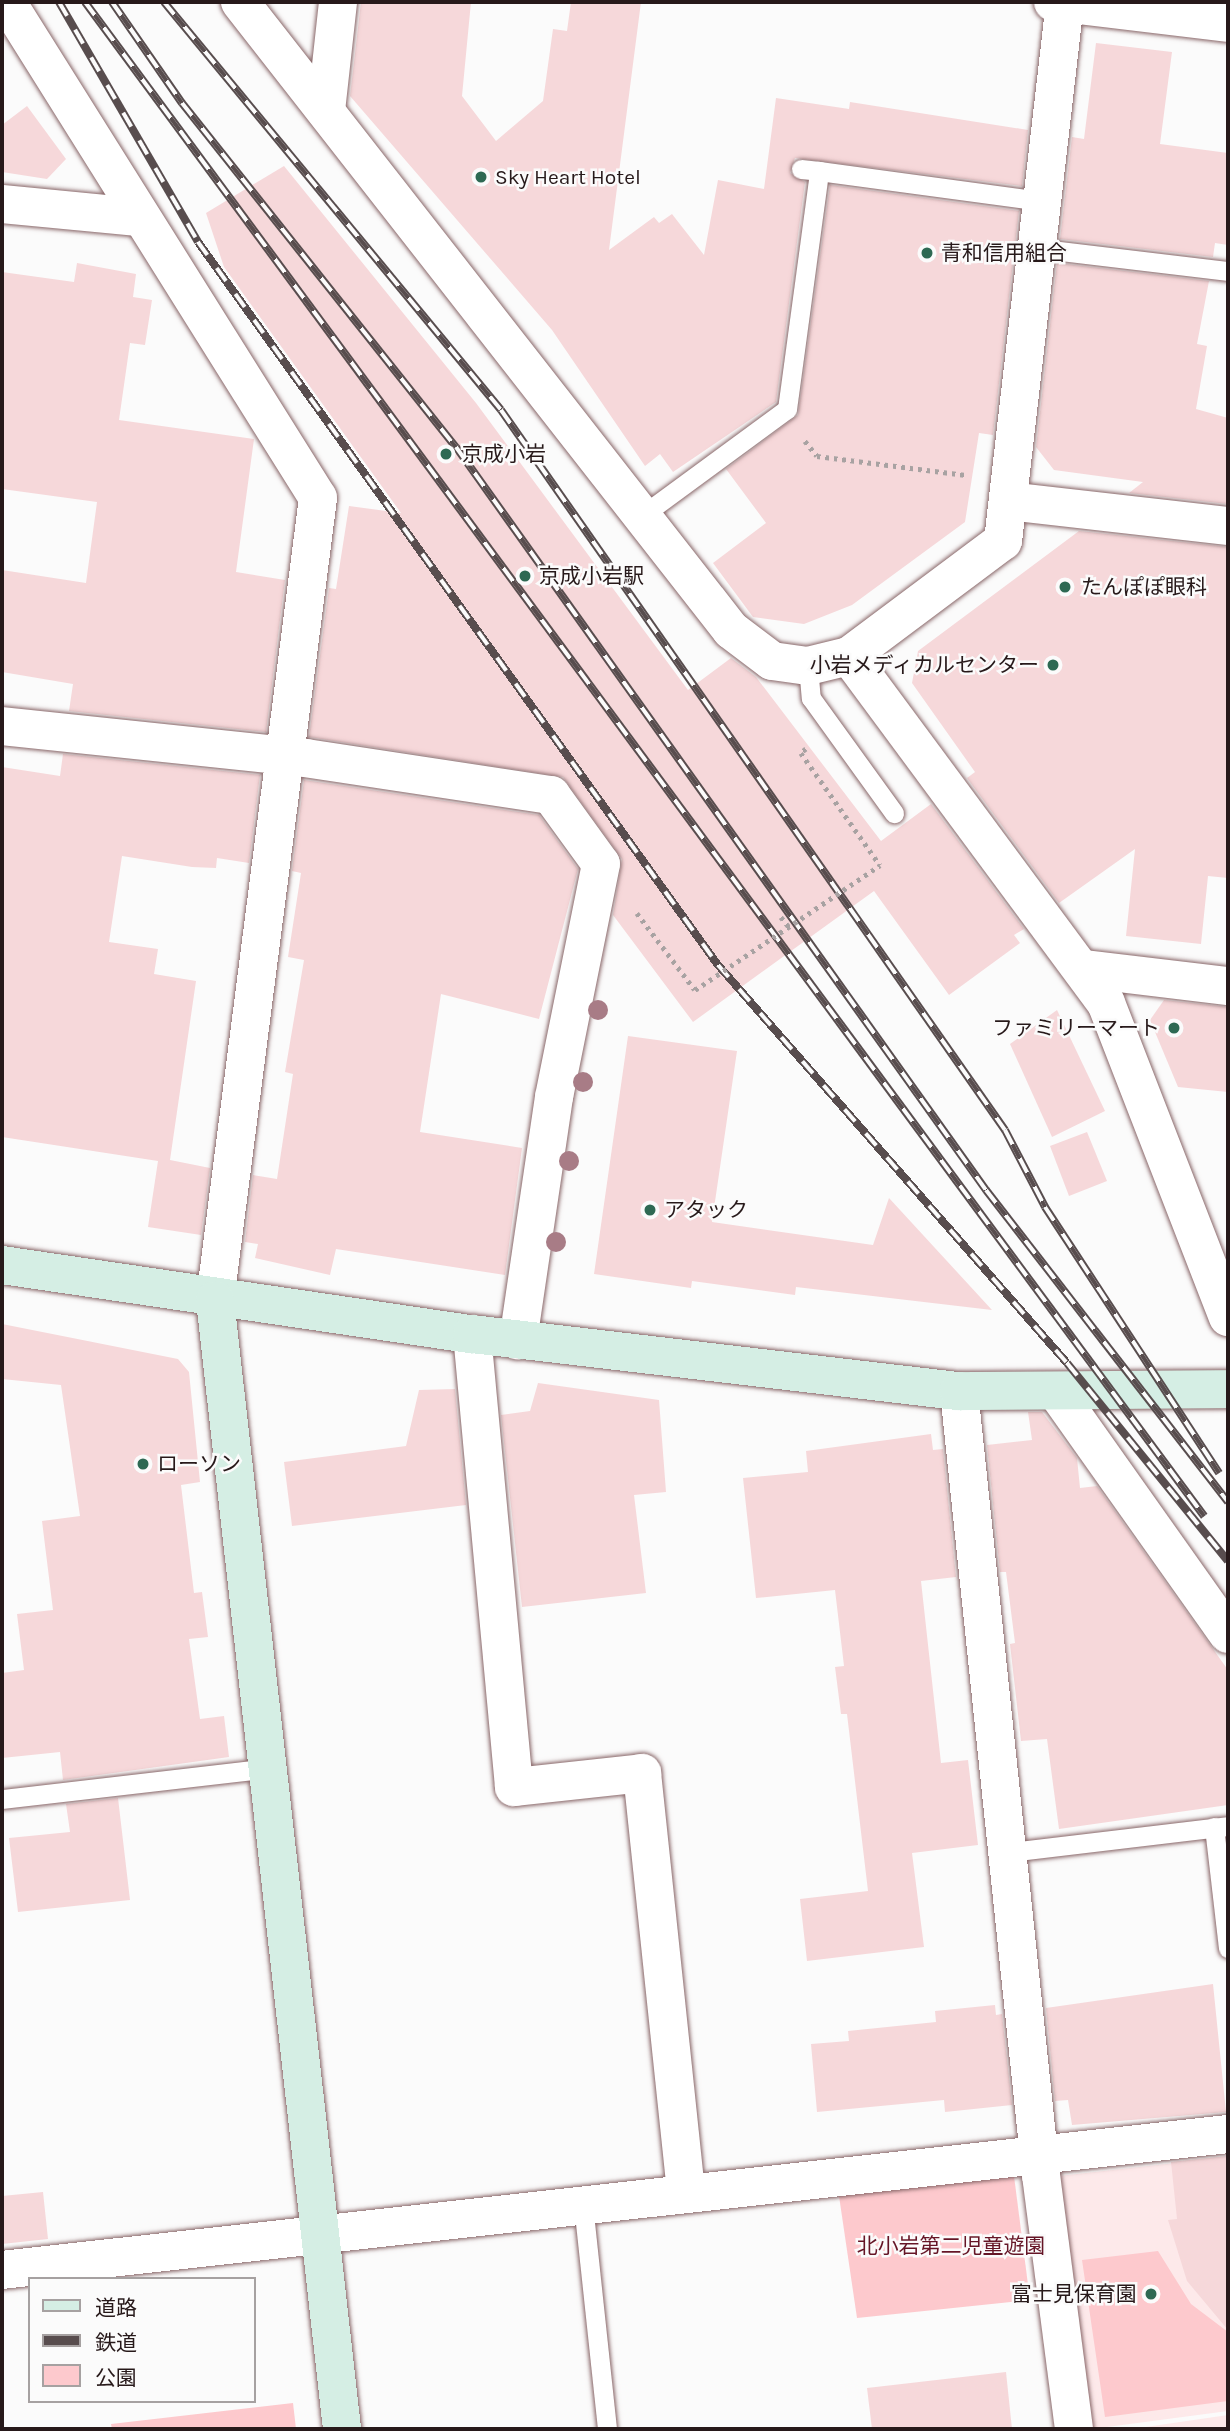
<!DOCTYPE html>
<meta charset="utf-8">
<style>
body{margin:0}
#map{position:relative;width:1230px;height:2431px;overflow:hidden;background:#fbfbfb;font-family:Karla,"Noto Sans JP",sans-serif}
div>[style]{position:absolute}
.built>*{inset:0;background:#fde9ea}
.green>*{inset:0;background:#fdc9cd}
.building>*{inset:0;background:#f6d8da}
.path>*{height:4.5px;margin-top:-2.25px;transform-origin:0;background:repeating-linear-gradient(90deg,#a8a2a2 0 3.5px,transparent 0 8.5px)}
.roads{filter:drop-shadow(0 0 2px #896769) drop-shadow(0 0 2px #896769)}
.lane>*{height:19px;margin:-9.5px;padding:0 9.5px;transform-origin:9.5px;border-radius:9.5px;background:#fff}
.street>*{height:38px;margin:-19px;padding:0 19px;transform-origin:19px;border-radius:19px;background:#fff}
.secondary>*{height:38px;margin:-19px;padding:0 19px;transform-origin:19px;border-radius:19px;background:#d5eee4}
.rail>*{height:8px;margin-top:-4px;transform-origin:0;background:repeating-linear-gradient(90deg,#fbfbfb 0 16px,#584d4e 0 32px);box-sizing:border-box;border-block:2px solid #584d4e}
.path-bridge>*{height:4.5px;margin-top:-2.25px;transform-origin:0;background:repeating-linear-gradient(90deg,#a8a2a2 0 3.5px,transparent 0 8.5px)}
.trees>*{width:20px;height:20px;margin:-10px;border-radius:50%;background:#a87c86}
.dots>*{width:19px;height:19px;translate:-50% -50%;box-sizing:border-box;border:4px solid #fbfbfb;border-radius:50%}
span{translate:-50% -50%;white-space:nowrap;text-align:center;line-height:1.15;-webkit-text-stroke:5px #fbfbfb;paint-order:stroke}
.poi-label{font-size:21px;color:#27191a}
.left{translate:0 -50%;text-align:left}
.right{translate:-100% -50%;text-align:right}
.park-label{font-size:21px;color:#651526}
.frame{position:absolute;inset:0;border:4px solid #27191a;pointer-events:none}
.legend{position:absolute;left:28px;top:2277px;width:228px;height:126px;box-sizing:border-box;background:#fbfbfb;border:2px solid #a6a1a1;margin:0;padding:9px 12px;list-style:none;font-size:21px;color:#27191a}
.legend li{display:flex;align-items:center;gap:14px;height:35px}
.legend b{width:35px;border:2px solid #a6a1a1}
</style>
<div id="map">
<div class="built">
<i style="clip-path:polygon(1228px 2157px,1228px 2411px,1092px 2429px,1059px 2176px)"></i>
<i style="clip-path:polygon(1228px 2415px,1228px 2429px,1132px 2429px)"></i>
</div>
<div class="green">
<i style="clip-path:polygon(1014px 2176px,1030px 2300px,857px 2318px,839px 2196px)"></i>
<i style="clip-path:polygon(1158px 2251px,1191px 2304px,1228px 2332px,1228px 2401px,1105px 2417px,1082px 2260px)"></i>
<i style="clip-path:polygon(293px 2403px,296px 2429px,112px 2429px,111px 2424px)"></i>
</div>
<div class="building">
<i style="clip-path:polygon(361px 2px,471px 2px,462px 96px,496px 141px,543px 101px,553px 29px,567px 31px,571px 2px,641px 2px,609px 250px,654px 217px,659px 223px,672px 214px,704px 255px,718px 180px,764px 189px,776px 98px,849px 109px,850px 102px,1028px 130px,1022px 186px,795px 158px,790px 173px,805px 182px,776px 402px,673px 472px,660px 454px,645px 466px,552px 330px,350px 96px)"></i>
<i style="clip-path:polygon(1096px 43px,1172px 52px,1160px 144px,1228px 153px,1228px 245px,1215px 243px,1213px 257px,1060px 239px,1072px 137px,1084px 139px)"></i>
<i style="clip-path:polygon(27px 106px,66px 159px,47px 179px,2px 172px,2px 125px)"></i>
<i style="clip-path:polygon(284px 166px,476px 403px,688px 690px,731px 658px,756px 677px,881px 841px,931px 804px,1024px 929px,1014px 935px,1020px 943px,949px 995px,874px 891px,693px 1022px,613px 915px,622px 859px,563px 777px,309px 737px,329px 588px,336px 589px,349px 506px,401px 513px,224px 267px,206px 213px)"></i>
<i style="clip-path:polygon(830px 185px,1019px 211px,993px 435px,979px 433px,965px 522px,852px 605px,804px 624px,753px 617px,713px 563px,766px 523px,726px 469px,798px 415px)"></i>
<i style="clip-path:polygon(77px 263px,136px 274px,133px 297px,152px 300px,145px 345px,130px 343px,119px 420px,254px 439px,236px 572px,285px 580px,266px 732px,69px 711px,73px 684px,2px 672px,2px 570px,86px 583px,97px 502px,2px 489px,2px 272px,74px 282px)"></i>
<i style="clip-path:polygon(1057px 263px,1209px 281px,1197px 344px,1207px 346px,1196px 409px,1228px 418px,1228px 504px,1129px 493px,1143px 482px,1054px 470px,1036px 447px)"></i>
<i style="clip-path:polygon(1079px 531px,1228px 547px,1228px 878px,1208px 876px,1201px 944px,1126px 936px,1135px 849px,1059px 903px,967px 778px,975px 772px,912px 683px,918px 651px)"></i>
<i style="clip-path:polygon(63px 754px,260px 775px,249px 863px,217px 858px,216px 868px,192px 867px,122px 856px,109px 942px,158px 949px,154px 974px,196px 981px,170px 1160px,210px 1168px,201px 1235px,148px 1227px,158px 1161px,2px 1137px,2px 767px,60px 776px)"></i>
<i style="clip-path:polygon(304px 780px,539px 815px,578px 869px,539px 1019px,441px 994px,420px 1132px,522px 1148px,505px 1275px,336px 1249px,330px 1275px,255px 1258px,258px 1244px,245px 1242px,253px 1175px,277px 1179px,293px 1074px,285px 1072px,304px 960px,288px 957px,301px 873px,292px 871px)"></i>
<i style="clip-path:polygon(1164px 1000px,1228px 1007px,1228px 1092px,1178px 1087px,1150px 1020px)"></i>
<i style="clip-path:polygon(1057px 1010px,1105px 1111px,1052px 1137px,1010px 1044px)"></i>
<i style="clip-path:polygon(628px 1036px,737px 1051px,712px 1222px,873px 1245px,889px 1198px,992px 1310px,796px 1287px,795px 1295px,692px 1281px,691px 1288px,594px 1274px)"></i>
<i style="clip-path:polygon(1087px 1132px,1107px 1181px,1069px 1196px,1050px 1146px)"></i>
<i style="clip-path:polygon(2px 1324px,178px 1359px,189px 1372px,200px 1482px,181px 1485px,194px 1593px,202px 1592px,208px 1637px,189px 1639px,200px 1719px,224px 1716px,229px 1757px,63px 1780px,60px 1752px,2px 1758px,2px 1673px,24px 1670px,17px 1614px,53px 1610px,42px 1521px,80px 1516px,61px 1385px,2px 1379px)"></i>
<i style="clip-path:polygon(538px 1383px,659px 1400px,666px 1492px,634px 1495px,646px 1593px,522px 1607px,501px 1415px,530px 1411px)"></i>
<i style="clip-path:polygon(455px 1389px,466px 1505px,292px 1526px,284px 1462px,406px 1446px,419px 1390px)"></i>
<i style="clip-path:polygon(1028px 1412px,1042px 1412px,1077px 1458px,1080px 1488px,1097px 1486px,1228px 1670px,1228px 1805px,1059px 1829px,1047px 1739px,1021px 1741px,1010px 1644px,1015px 1643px,1006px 1572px,1000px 1572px,987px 1445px,1032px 1440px)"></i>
<i style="clip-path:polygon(931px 1434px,933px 1450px,943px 1449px,956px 1577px,921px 1581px,941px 1763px,968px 1760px,978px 1845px,912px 1853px,924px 1947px,807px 1961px,800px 1899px,868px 1891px,847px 1714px,841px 1714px,835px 1667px,844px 1666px,835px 1590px,756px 1598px,743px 1478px,808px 1472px,806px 1451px)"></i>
<i style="clip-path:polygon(118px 1798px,130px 1900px,18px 1912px,9px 1838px,70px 1832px,66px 1804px)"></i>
<i style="clip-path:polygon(1213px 1984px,1226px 2112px,1072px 2125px,1068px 2100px,1055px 2101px,1046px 2008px)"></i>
<i style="clip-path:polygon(995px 2005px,996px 2015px,1002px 2014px,1012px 2105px,945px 2112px,944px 2100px,817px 2112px,811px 2044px,849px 2041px,848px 2031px,936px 2022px,935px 2011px)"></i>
<i style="clip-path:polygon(1228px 2156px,1228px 2330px,1187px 2281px,1168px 2220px,1177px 2219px,1171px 2162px)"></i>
<i style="clip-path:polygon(43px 2192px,48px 2239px,2px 2244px,2px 2196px)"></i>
<i style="clip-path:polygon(1006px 2372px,1012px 2429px,872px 2429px,867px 2388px)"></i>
</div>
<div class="path">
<i style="left:805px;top:441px;width:19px;rotate:51deg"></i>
<i style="left:817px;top:456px;width:150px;rotate:7.3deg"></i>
<i style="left:806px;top:749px;width:6px;rotate:141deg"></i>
<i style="left:801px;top:753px;width:137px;rotate:54.8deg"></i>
<i style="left:637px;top:913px;width:96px;rotate:53deg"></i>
<i style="left:781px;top:917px;width:13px;rotate:51deg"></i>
</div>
<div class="roads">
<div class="lane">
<i style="left:801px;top:169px;width:18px;rotate:6deg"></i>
<i style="left:1035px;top:248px;width:194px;rotate:6.8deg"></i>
<i style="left:644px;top:514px;width:177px;rotate:-36.3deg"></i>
<i style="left:787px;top:409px;width:240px;rotate:-82.3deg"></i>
<i style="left:819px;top:171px;width:223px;rotate:7.7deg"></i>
<i style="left:808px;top:666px;width:32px;rotate:85deg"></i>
<i style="left:811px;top:698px;width:142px;rotate:54.2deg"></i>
<i style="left:2px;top:1799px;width:271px;rotate:-6.6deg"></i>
<i style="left:1214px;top:1827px;width:122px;rotate:83.4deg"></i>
<i style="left:1010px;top:1852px;width:220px;rotate:-6.8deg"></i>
<i style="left:583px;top:2204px;width:226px;rotate:83.9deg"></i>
</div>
<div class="street">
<i style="left:7px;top:2px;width:585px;rotate:57.91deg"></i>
<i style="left:318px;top:498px;width:809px;rotate:97.32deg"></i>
<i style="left:240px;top:2px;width:797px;rotate:51.98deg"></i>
<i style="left:731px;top:630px;width:51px;rotate:37.1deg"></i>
<i style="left:772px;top:661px;width:36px;rotate:8deg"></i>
<i style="left:808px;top:666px;width:42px;rotate:-13.7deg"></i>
<i style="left:849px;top:656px;width:192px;rotate:-36.8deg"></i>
<i style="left:1003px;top:541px;width:543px;rotate:-83.44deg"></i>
<i style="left:1053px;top:2px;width:176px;rotate:6.8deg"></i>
<i style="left:326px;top:111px;width:110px;rotate:-83.7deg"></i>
<i style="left:2px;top:204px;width:137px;rotate:5.5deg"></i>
<i style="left:1008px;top:501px;width:221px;rotate:6.5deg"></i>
<i style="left:849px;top:656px;width:432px;rotate:53.5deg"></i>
<i style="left:1106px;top:1003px;width:337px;rotate:68.8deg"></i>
<i style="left:2px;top:726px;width:305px;rotate:6deg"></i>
<i style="left:305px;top:758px;width:249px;rotate:8.6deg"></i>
<i style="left:551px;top:795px;width:85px;rotate:54.1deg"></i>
<i style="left:601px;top:864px;width:238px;rotate:101.4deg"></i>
<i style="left:554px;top:1097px;width:246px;rotate:98.4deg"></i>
<i style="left:1085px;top:969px;width:144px;rotate:6.8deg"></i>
<i style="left:472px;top:1334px;width:455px;rotate:84.7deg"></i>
<i style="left:514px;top:1787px;width:129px;rotate:-6.2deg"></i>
<i style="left:642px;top:1773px;width:420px;rotate:84deg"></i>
<i style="left:959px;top:1391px;width:788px;rotate:84.03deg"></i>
<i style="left:1041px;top:2175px;width:256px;rotate:82.6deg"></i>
<i style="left:1058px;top:1394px;width:294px;rotate:54.7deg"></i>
<i style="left:2px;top:2270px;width:1234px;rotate:-6.33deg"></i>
</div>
<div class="secondary">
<i style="left:2px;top:1265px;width:475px;rotate:8.4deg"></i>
<i style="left:472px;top:1334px;width:490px;rotate:6.7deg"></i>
<i style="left:959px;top:1391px;width:269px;rotate:-0.4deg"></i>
<i style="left:215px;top:1300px;width:1136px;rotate:83.58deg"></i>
</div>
</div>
<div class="rail">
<i style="left:59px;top:2px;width:277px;rotate:59.9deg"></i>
<i style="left:198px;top:242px;width:891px;rotate:54.28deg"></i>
<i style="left:718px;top:965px;width:529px;rotate:48.75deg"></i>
<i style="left:1067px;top:1363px;width:255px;rotate:50.9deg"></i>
<i style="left:85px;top:2px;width:1883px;rotate:53.53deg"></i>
<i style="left:112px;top:2px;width:123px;rotate:55.3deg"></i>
<i style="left:182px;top:103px;width:440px;rotate:51.5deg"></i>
<i style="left:456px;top:447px;width:913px;rotate:54.5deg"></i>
<i style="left:986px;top:1190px;width:395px;rotate:52.2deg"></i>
<i style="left:164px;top:2px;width:529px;rotate:50.44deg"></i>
<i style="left:501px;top:410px;width:879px;rotate:55.01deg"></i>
<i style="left:1005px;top:1130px;width:87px;rotate:62.5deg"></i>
<i style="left:1045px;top:1207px;width:318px;rotate:56.8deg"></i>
</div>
<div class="path-bridge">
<i style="left:695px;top:990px;width:223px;rotate:-34deg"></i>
</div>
<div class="trees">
<i style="left:598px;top:1010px"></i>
<i style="left:583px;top:1082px"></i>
<i style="left:569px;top:1161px"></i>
<i style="left:556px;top:1242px"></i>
</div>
<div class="dots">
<i style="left:481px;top:177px;background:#2e6953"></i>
<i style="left:927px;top:253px;background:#2e6953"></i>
<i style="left:446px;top:454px;background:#2e6953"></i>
<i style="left:525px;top:576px;background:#2e6953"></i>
<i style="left:1065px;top:587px;background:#2e6953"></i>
<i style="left:1053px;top:665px;background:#2e6953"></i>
<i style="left:1174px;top:1028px;background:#2e6953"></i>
<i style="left:650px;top:1210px;background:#2e6953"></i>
<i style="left:143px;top:1464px;background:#2e6953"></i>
<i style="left:1151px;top:2294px;background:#2e6953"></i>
</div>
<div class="poi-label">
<span class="left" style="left:495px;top:177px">Sky Heart Hotel</span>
<span class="left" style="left:941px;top:253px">青和信用組合</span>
<span class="left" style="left:462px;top:454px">京成小岩</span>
<span class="left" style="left:539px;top:576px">京成小岩駅</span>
<span class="left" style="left:1081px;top:587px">たんぽぽ眼科</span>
<span class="right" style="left:1039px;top:665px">小岩メディカルセンター</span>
<span class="right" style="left:1160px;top:1028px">ファミリーマート</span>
<span class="left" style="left:664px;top:1210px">アタック</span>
<span class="left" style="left:157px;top:1464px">ローソン</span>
<span class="right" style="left:1137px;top:2294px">富士見保育園</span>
</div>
<div class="park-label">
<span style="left:951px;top:2246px">北小岩第二児童遊園</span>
</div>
<div class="frame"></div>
<ul class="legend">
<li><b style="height:9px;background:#d5eee4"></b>道路</li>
<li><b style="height:9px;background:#584d4e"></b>鉄道</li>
<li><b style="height:19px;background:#fdc9cd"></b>公園</li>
</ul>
</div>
